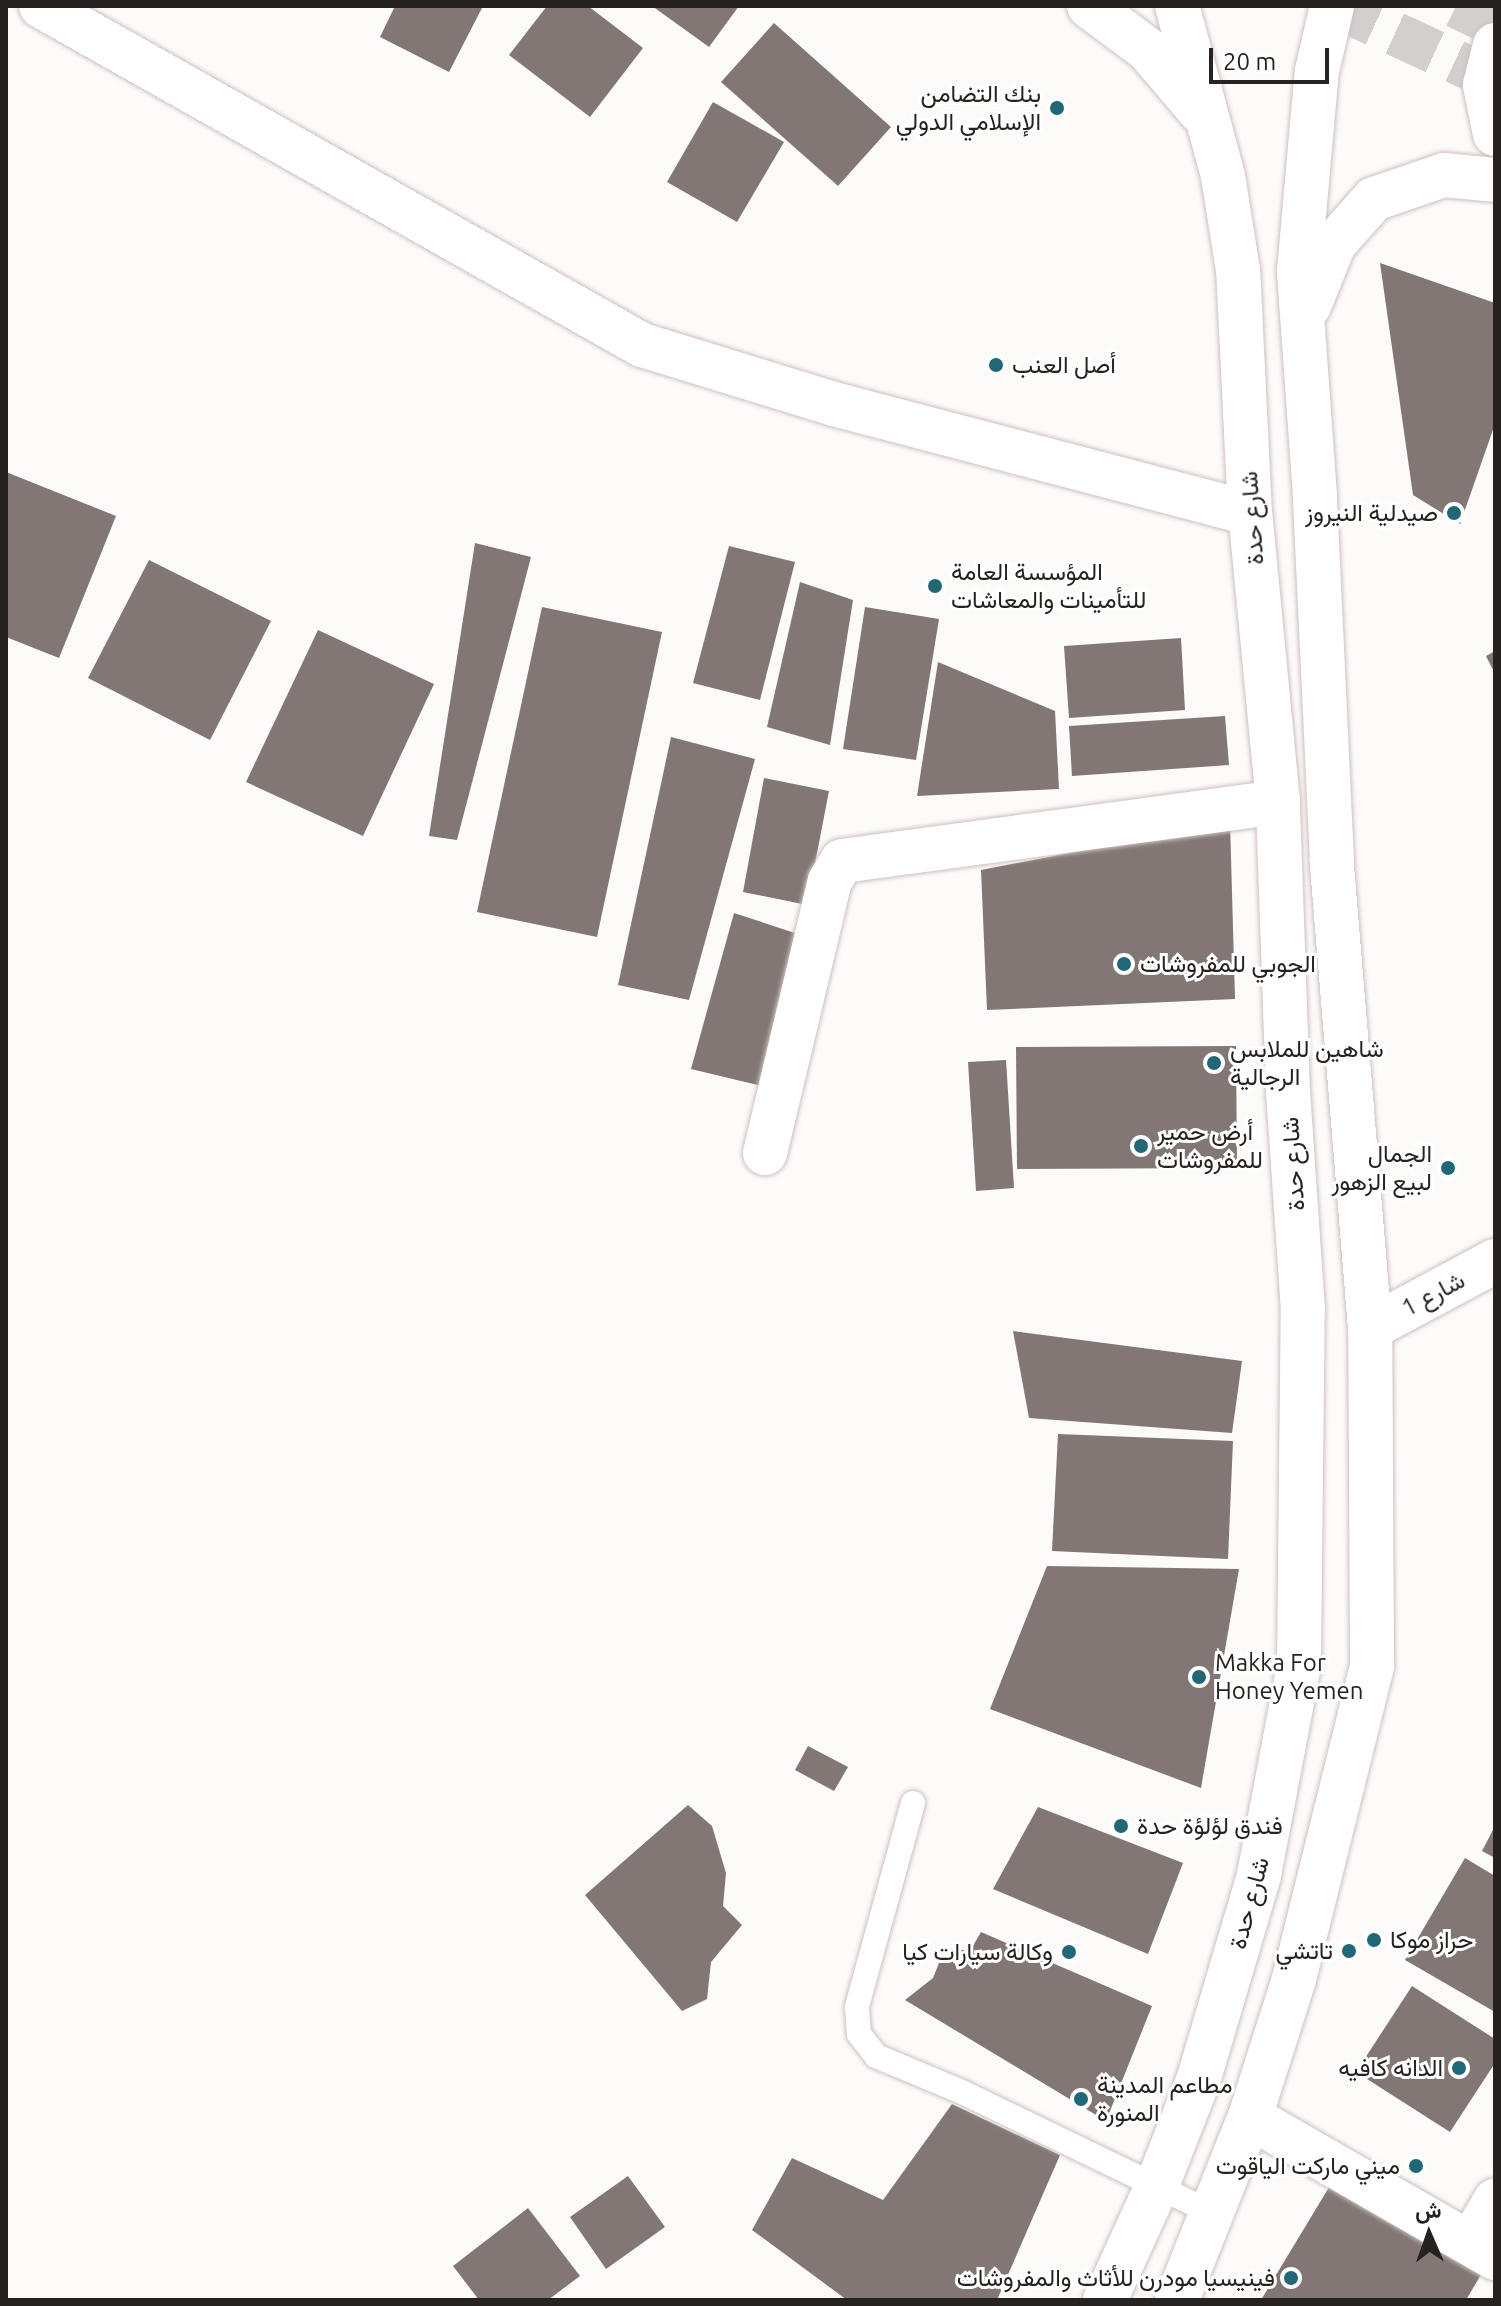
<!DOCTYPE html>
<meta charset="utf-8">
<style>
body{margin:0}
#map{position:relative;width:1501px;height:2306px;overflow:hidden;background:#fdfafa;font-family:Ubuntu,Vazirmatn,sans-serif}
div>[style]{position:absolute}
.building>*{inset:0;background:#827774}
.highway-tunnel>*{height:44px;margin-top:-22px;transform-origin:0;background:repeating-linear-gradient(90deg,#d2cfce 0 44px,transparent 0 66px)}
.roads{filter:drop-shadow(0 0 2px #cdc1be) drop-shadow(0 0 2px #cdc1be)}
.lane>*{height:24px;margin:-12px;padding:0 12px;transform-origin:12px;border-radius:12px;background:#fff}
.street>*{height:44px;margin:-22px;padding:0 22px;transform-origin:22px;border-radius:22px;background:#fff}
.primary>*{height:44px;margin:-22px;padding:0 22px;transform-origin:22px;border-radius:22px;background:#fff}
.dots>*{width:22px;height:22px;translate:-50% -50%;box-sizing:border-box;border:4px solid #fff;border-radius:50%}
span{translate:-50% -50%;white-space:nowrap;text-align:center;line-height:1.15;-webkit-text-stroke:6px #fff;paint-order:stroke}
.poi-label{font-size:24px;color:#262220}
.right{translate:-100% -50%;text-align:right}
.left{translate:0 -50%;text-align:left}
.street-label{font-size:24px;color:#262220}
.frame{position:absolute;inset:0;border:8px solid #262220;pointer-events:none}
.north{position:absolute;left:1389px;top:2194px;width:80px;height:80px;-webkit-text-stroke:6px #fff;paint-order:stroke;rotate:358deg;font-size:22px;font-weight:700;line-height:32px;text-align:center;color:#262220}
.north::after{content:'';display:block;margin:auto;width:28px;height:36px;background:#262220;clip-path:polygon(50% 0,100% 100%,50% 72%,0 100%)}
.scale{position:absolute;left:1209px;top:48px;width:120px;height:36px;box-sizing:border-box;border:4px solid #262220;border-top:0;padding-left:10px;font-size:24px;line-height:28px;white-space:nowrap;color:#262220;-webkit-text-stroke:6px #fff;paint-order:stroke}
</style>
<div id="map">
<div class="building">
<i style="clip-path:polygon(395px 6px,483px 6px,449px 72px,380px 37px)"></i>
<i style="clip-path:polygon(547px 6px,588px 6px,643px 48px,590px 117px,509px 55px)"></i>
<i style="clip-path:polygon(652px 6px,739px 6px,709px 47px)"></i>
<i style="clip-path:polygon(774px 23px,891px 127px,838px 186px,721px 82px)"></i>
<i style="clip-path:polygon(713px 102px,784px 142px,737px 222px,667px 182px)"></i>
<i style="clip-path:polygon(1380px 263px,1495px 303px,1495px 424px,1460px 524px,1413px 495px)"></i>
<i style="clip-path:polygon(6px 472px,116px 516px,59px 658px,6px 637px)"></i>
<i style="clip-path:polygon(475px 543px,531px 557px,457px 840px,429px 836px)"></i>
<i style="clip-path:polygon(729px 546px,795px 562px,760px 700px,693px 683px)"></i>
<i style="clip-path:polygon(149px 560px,271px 621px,210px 740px,88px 678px)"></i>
<i style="clip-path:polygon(800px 582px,853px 600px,830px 745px,767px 727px)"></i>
<i style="clip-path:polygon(542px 607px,662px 632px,597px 937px,477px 912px)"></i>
<i style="clip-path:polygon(865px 607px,939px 619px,916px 760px,843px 749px)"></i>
<i style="clip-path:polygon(318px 630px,434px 684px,363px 836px,246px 782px)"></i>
<i style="clip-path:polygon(1181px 638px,1185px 710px,1069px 718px,1064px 646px)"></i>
<i style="clip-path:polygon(1495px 651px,1495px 674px,1486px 656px)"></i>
<i style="clip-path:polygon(938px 662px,1055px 711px,1059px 789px,917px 796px)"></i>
<i style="clip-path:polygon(1225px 716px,1229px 765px,1072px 776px,1069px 726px)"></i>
<i style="clip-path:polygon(671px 737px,755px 759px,689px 1000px,618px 985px)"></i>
<i style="clip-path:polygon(764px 778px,829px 791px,807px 905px,743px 892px)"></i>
<i style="clip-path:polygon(1230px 822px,1235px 999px,987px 1010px,981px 870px)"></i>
<i style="clip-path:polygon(734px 913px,807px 937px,766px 1087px,691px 1069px)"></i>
<i style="clip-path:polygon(1236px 1046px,1237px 1168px,1017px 1169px,1016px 1047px)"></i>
<i style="clip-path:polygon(1006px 1060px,1014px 1188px,976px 1191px,968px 1062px)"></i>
<i style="clip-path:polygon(1013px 1331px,1242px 1361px,1232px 1433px,1029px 1418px)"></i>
<i style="clip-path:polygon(1058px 1434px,1233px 1441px,1228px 1559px,1052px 1551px)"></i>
<i style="clip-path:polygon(1047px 1566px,1239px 1569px,1201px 1788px,990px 1709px)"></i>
<i style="clip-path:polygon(808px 1746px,848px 1767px,834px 1791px,795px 1770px)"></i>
<i style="clip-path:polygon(688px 1805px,712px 1826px,726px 1873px,723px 1906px,742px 1925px,711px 1962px,707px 1999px,682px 2011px,585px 1895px)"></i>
<i style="clip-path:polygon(1038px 1807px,1183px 1863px,1148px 1954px,993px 1889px)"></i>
<i style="clip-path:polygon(1495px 1826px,1495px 1858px,1482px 1851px)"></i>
<i style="clip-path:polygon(1465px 1858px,1495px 1876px,1495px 2012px,1405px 1960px)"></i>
<i style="clip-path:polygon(981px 1932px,1152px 2006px,1106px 2121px,905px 2000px,933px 1978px,945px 1948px,970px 1951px)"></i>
<i style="clip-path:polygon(1412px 1986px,1495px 2039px,1495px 2063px,1450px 2132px,1356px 2072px)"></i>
<i style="clip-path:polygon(952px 2104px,1060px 2155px,997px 2300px,847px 2300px,752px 2230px,792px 2158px,883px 2200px)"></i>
<i style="clip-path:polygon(628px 2176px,665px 2227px,606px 2269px,570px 2217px)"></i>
<i style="clip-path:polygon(1331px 2184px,1482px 2273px,1466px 2300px,1261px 2300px)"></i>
<i style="clip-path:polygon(528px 2208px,580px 2276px,548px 2300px,479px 2300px,453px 2266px)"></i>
</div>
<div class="highway-tunnel">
<i style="left:1335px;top:6px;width:176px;rotate:24.8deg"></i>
<i style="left:1456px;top:6px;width:43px;rotate:26deg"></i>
</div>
<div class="roads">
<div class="lane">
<i style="left:913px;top:1803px;width:212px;rotate:105.4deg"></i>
<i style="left:857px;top:2007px;width:27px;rotate:86deg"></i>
<i style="left:859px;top:2034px;width:28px;rotate:52deg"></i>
<i style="left:876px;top:2056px;width:93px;rotate:22.7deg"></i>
<i style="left:962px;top:2092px;width:278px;rotate:25.8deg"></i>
</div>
<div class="street">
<i style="left:41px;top:6px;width:690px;rotate:29.43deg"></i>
<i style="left:642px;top:345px;width:201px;rotate:17.1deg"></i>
<i style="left:834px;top:404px;width:430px;rotate:14.7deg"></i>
<i style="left:765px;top:1153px;width:280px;rotate:-76.6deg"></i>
<i style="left:830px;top:881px;width:23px;rotate:-59deg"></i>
<i style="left:842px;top:861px;width:440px;rotate:-7.7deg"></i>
<i style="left:1370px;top:1328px;width:142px;rotate:-28.2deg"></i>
<i style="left:1250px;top:2117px;width:283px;rotate:29.9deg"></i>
<i style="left:1471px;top:2242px;width:48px;rotate:-59.7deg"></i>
</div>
<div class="primary">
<i style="left:1089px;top:6px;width:74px;rotate:36.7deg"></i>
<i style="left:1148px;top:50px;width:80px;rotate:49.6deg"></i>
<i style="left:1495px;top:45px;width:41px;rotate:104deg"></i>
<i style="left:1485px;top:85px;width:50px;rotate:78.5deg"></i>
<i style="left:1309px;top:306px;width:67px;rotate:-68deg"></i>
<i style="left:1334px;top:244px;width:60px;rotate:-48.4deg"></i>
<i style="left:1374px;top:199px;width:74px;rotate:-18.9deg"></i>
<i style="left:1444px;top:175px;width:51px;rotate:5.6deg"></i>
<i style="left:1105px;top:2300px;width:123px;rotate:-65.5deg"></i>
<i style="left:1156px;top:2188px;width:118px;rotate:-68.6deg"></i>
<i style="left:1199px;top:2078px;width:212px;rotate:-73.5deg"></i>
<i style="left:1259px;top:1875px;width:214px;rotate:-79.2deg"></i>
<i style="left:1299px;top:1665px;width:354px;rotate:-89.4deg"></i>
<i style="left:1303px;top:1311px;width:219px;rotate:-93.9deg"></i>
<i style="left:1288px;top:1093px;width:291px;rotate:-92deg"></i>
<i style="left:1278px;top:802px;width:290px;rotate:-95.5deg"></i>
<i style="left:1250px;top:513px;width:243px;rotate:-92.8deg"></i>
<i style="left:1238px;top:270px;width:95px;rotate:-99.1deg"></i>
<i style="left:1223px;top:176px;width:176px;rotate:-105.1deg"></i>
<i style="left:1177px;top:2300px;width:197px;rotate:-68.3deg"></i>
<i style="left:1250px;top:2117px;width:145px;rotate:-72.3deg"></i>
<i style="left:1294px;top:1979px;width:323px;rotate:-76deg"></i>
<i style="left:1372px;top:1666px;width:338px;rotate:-90.3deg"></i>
<i style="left:1370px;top:1328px;width:469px;rotate:-94.7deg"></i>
<i style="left:1332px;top:861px;width:365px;rotate:-92.7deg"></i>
<i style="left:1315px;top:496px;width:226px;rotate:-94.1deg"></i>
<i style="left:1299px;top:271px;width:201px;rotate:-84.9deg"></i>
<i style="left:1317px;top:71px;width:67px;rotate:-77deg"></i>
</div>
</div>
<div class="dots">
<i style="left:1057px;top:108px;background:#216876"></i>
<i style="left:996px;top:365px;background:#216876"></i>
<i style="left:1454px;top:513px;background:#216876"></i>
<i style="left:935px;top:586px;background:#216876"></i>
<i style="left:1124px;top:964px;background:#216876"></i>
<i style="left:1214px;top:1063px;background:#216876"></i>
<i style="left:1141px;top:1146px;background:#216876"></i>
<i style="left:1448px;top:1168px;background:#216876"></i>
<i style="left:1199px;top:1677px;background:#216876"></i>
<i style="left:1121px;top:1826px;background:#216876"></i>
<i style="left:1374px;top:1940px;background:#216876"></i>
<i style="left:1349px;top:1951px;background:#216876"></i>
<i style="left:1069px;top:1952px;background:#216876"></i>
<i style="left:1459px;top:2068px;background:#216876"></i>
<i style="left:1081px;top:2099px;background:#216876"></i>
<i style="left:1416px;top:2166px;background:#216876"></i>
<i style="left:1291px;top:2278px;background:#216876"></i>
</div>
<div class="poi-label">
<span class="right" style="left:1041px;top:108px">بنك التضامن<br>الإسلامي الدولي</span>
<span class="left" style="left:1012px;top:365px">أصل العنب</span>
<span class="right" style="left:1438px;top:513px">صيدلية النيروز</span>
<span class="left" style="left:951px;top:586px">المؤسسة العامة<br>للتأمينات والمعاشات</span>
<span class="left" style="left:1140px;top:964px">الجوبي للمفروشات</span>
<span class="left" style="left:1230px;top:1063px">شاهين للملابس<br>الرجالية</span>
<span class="left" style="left:1157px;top:1146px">أرض حمير<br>للمفروشات</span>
<span class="right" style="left:1432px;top:1168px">الجمال<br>لبيع الزهور</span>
<span class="left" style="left:1215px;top:1677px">Makka For<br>Honey Yemen</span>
<span class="left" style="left:1137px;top:1826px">فندق لؤلؤة حدة</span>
<span class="left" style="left:1390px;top:1940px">حراز موكا</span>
<span class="right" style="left:1333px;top:1951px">تاتشي</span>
<span class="right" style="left:1053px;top:1952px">وكالة سيارات كيا</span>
<span class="right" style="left:1443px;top:2068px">الدانه كافيه</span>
<span class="left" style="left:1097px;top:2099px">مطاعم المدينة<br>المنورة</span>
<span class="right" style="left:1400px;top:2166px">ميني ماركت الياقوت</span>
<span class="right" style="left:1275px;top:2278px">فينيسيا مودرن للأثاث والمفروشات</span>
</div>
<div class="street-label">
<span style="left:1252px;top:518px;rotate:-94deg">شارع حدة</span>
<span style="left:1293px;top:1164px;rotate:-94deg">شارع حدة</span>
<span style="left:1433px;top:1294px;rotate:-28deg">شارع 1</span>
<span style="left:1249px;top:1903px;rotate:-75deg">شارع حدة</span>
</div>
<div class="frame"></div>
<div class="north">ش</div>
<div class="scale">20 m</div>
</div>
